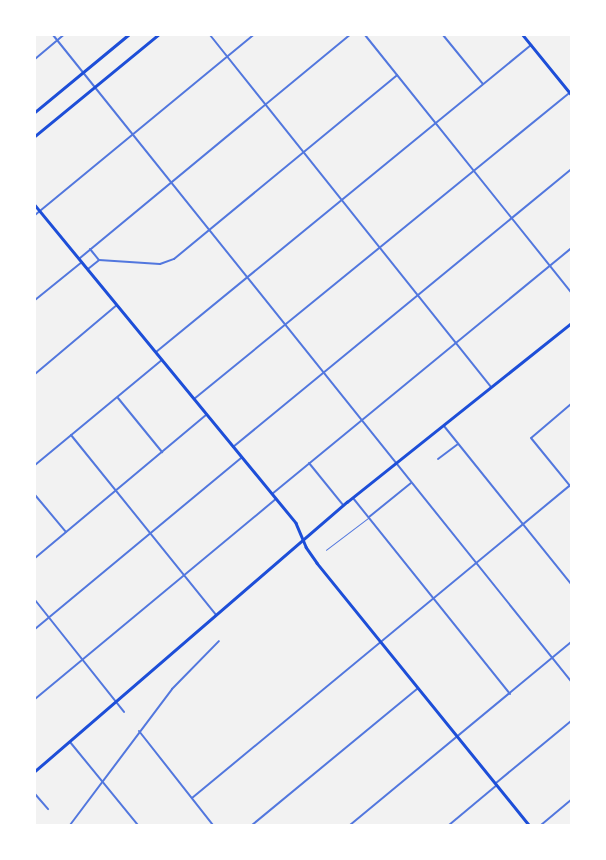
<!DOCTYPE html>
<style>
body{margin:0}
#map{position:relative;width:606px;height:860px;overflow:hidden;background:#f2f2f2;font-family:"Exo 2",sans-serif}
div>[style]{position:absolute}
.service>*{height:0.5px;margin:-0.25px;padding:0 0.25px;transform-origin:0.25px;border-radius:0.25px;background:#5277de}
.minor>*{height:2px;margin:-1px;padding:0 1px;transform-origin:1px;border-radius:1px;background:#5277de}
.secondary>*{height:2.5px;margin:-1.25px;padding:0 1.25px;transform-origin:1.25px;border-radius:1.25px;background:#1d4ed8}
.primary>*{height:2.5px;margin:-1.25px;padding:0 1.25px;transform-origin:1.25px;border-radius:1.25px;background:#1d4ed8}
span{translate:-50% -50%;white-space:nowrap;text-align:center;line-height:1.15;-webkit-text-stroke:5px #fff;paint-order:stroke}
.frame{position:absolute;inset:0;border:36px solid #fff;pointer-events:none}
</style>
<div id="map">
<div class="service">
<i style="left:326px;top:550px;width:53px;rotate:-37.3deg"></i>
</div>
<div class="minor">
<i style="left:53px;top:35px;width:828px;rotate:51.28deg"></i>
<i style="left:210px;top:35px;width:450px;rotate:51.4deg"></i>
<i style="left:365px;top:35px;width:329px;rotate:51.3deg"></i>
<i style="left:443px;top:35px;width:63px;rotate:50.8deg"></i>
<i style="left:35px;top:59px;width:38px;rotate:-40deg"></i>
<i style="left:35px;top:215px;width:283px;rotate:-39.5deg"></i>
<i style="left:90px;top:249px;width:14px;rotate:51deg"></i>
<i style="left:80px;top:258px;width:350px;rotate:-39.6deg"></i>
<i style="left:88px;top:269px;width:14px;rotate:-39deg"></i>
<i style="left:99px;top:260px;width:61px;rotate:3.8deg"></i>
<i style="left:160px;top:264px;width:15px;rotate:-20deg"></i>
<i style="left:174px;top:259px;width:289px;rotate:-39.5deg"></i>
<i style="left:35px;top:300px;width:60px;rotate:-39deg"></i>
<i style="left:156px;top:352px;width:485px;rotate:-39.3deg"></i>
<i style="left:35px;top:374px;width:107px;rotate:-40.1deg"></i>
<i style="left:118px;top:398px;width:70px;rotate:50.8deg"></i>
<i style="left:194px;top:399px;width:487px;rotate:-39.2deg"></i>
<i style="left:571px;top:404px;width:52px;rotate:139.6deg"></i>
<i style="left:531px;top:438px;width:63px;rotate:50.8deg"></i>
<i style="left:444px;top:426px;width:203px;rotate:51.2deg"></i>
<i style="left:71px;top:435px;width:231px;rotate:51.1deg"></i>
<i style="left:233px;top:447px;width:438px;rotate:-39.4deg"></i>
<i style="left:438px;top:459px;width:25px;rotate:-37deg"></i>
<i style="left:309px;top:463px;width:54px;rotate:51deg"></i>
<i style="left:35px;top:465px;width:165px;rotate:-39.6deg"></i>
<i style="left:272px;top:494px;width:387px;rotate:-39.4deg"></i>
<i style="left:35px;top:495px;width:48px;rotate:50deg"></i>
<i style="left:353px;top:498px;width:251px;rotate:51.3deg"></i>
<i style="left:369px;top:517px;width:54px;rotate:-39deg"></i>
<i style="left:35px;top:558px;width:224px;rotate:-39.9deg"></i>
<i style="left:35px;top:600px;width:143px;rotate:51.5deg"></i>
<i style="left:35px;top:629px;width:269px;rotate:-39.7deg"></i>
<i style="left:35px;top:699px;width:313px;rotate:-39.7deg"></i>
<i style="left:139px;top:731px;width:120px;rotate:51.8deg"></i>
<i style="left:70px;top:742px;width:107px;rotate:50.7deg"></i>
<i style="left:496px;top:783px;width:97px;rotate:-39.6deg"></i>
<i style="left:35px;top:794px;width:20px;rotate:49deg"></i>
<i style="left:192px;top:798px;width:492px;rotate:-39.6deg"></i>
<i style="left:70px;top:825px;width:170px;rotate:-53.1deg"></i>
<i style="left:172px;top:689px;width:67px;rotate:-45.6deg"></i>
<i style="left:252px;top:825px;width:215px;rotate:-39.5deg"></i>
<i style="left:350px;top:825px;width:287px;rotate:-39.6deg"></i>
<i style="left:449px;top:825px;width:62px;rotate:-39.8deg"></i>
<i style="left:541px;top:825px;width:39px;rotate:-40deg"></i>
</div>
<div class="secondary">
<i style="left:523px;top:35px;width:76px;rotate:50.9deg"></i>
<i style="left:35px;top:205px;width:411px;rotate:50.6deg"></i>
<i style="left:296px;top:523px;width:26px;rotate:67deg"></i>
<i style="left:306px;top:547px;width:19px;rotate:55deg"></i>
<i style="left:317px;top:563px;width:337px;rotate:51deg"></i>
<i style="left:35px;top:771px;width:412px;rotate:-40.8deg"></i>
<i style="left:347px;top:502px;width:287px;rotate:-38.6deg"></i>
</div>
<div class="primary">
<i style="left:35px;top:112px;width:121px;rotate:-39.6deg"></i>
<i style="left:35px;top:136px;width:159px;rotate:-39.4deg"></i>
</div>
<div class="frame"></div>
</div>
